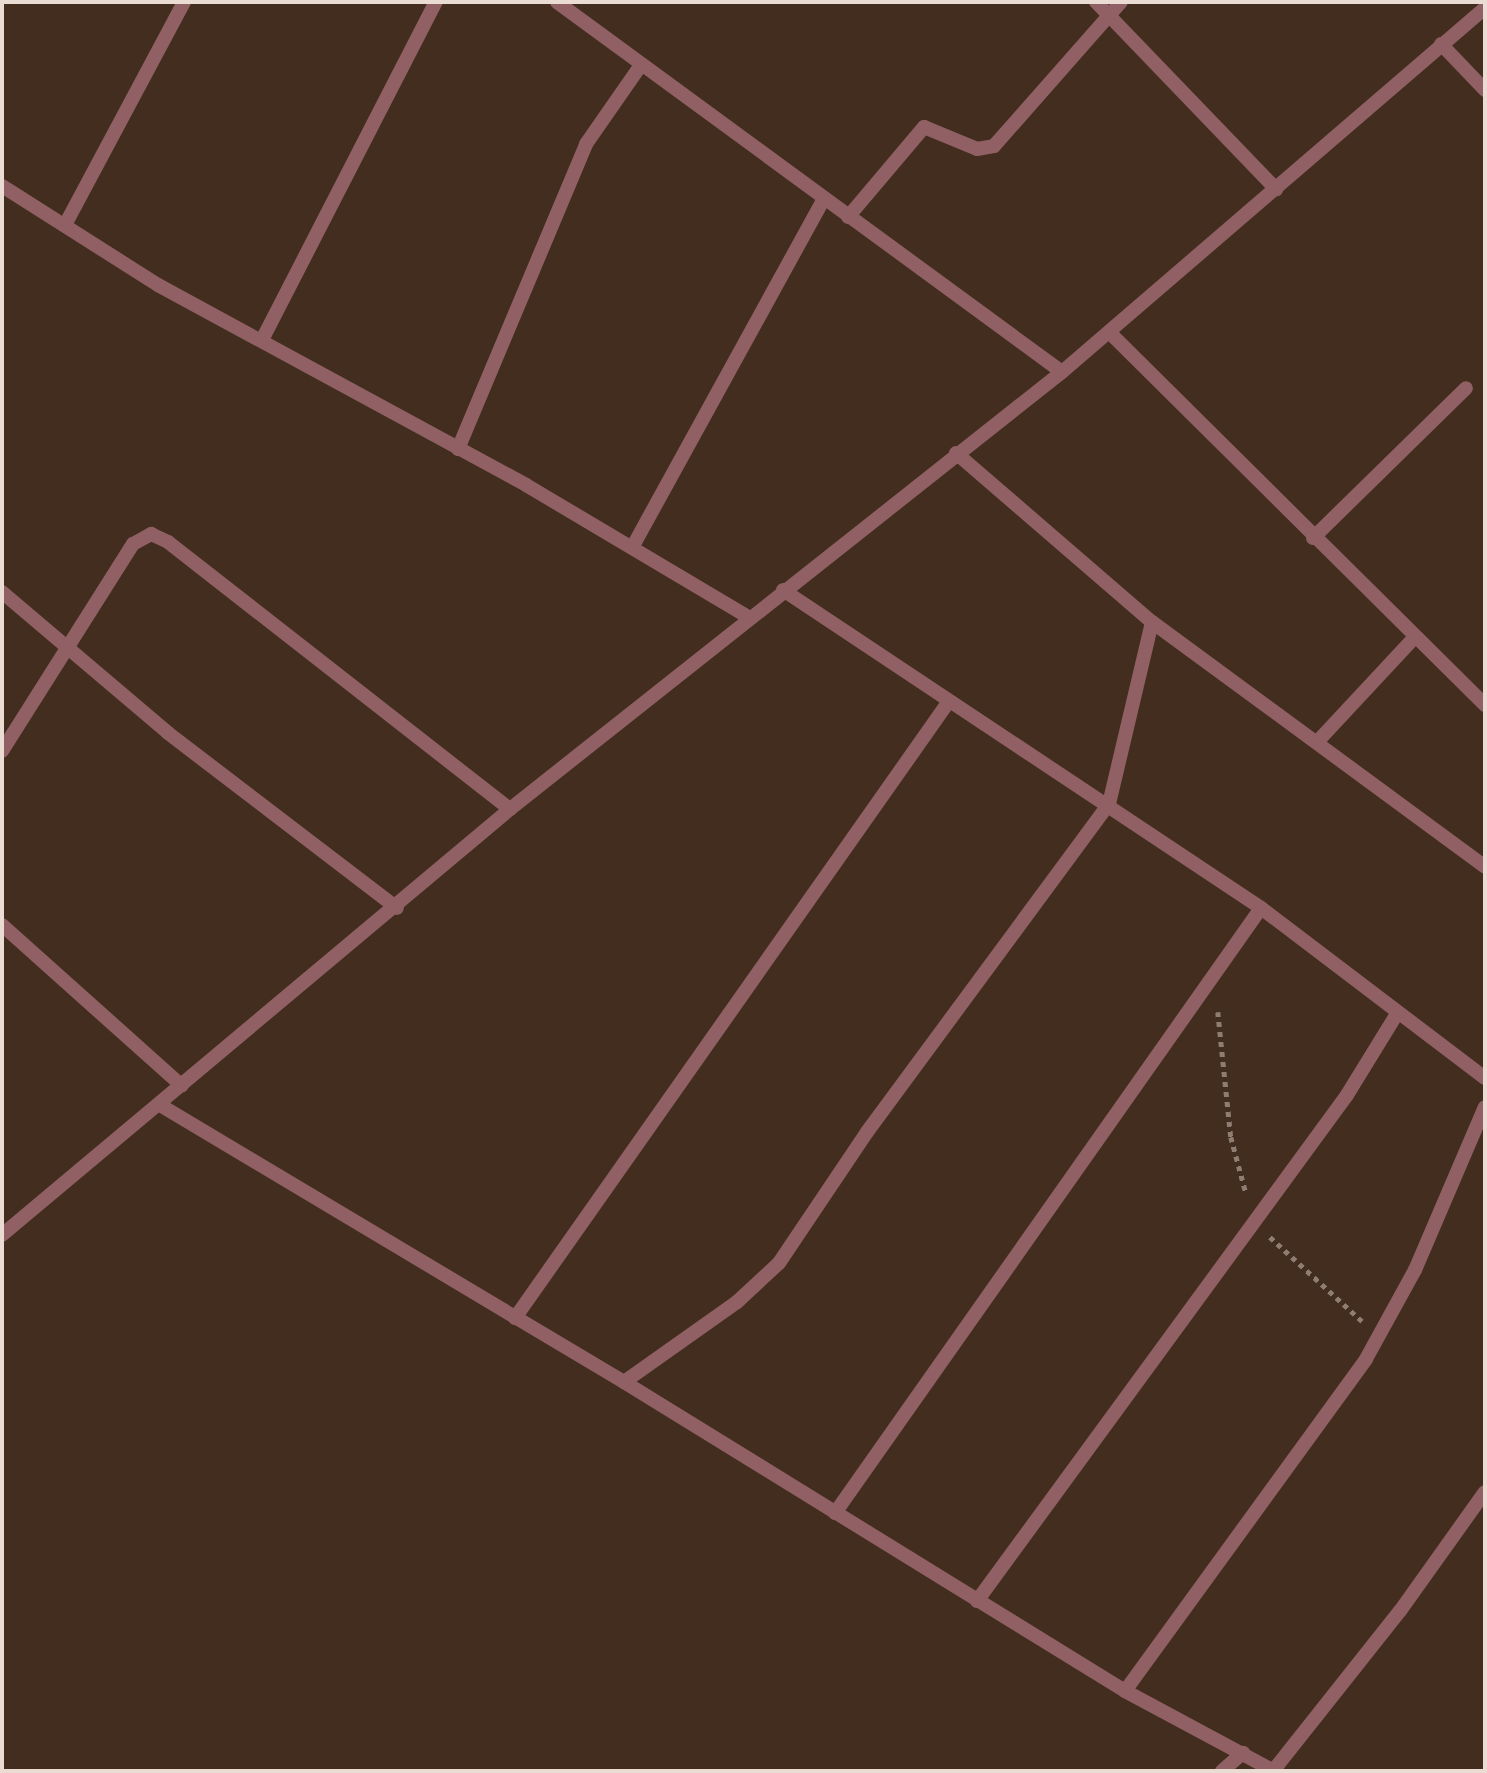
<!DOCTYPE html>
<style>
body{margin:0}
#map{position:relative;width:1487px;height:1773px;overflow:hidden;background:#422d1e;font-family:Quicksand,sans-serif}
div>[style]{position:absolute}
.path>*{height:4.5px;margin-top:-2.25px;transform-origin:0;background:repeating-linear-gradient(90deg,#8f7d71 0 5px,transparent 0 10px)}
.street>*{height:14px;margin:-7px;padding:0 7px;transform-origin:7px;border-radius:7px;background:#906064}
span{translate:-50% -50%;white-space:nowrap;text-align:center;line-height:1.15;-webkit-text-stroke:7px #211811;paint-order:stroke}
.frame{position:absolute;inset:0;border:4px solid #eadcd3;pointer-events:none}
</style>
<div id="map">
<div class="path">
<i style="left:1218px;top:1012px;width:126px;rotate:84.1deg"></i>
<i style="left:1231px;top:1137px;width:58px;rotate:75deg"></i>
<i style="left:1270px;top:1237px;width:125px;rotate:42.4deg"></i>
</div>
<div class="street">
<i style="left:557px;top:2px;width:626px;rotate:36.23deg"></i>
<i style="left:1096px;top:2px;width:260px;rotate:46.1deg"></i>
<i style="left:1441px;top:44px;width:64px;rotate:46.3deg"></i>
<i style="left:2px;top:186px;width:185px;rotate:32.4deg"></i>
<i style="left:158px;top:285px;width:419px;rotate:28.5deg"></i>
<i style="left:526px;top:485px;width:258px;rotate:30.7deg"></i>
<i style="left:848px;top:217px;width:118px;rotate:-49.8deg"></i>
<i style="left:924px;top:127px;width:57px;rotate:22.5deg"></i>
<i style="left:977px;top:149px;width:17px;rotate:-10deg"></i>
<i style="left:994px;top:146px;width:192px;rotate:-48.6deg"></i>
<i style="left:65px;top:225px;width:253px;rotate:-61.9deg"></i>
<i style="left:1109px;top:332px;width:530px;rotate:44.77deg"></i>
<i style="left:262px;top:340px;width:380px;rotate:-62.8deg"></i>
<i style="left:458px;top:449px;width:331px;rotate:-67.2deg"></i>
<i style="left:586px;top:144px;width:96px;rotate:-55.2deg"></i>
<i style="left:956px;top:453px;width:259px;rotate:40.8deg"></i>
<i style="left:1152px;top:622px;width:413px;rotate:36.3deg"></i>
<i style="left:1313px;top:538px;width:214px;rotate:-44.4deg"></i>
<i style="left:633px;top:546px;width:395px;rotate:-61.2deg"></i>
<i style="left:783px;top:590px;width:574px;rotate:33.63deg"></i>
<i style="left:1261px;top:908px;width:281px;rotate:37.2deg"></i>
<i style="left:2px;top:592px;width:218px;rotate:40.3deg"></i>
<i style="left:168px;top:733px;width:288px;rotate:37.4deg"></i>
<i style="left:1318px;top:741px;width:139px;rotate:-47deg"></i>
<i style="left:2px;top:751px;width:245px;rotate:-57.7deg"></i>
<i style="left:133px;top:544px;width:21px;rotate:-29deg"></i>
<i style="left:151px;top:534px;width:19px;rotate:25deg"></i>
<i style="left:168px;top:542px;width:434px;rotate:38deg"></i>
<i style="left:2px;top:925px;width:241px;rotate:41.8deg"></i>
<i style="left:160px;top:1105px;width:540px;rotate:30.84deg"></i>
<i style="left:624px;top:1382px;width:589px;rotate:31.66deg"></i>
<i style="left:1125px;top:1691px;width:169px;rotate:28.2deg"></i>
<i style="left:2px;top:1235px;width:663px;rotate:-39.98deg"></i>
<i style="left:510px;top:809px;width:704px;rotate:-38.37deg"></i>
<i style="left:1062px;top:372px;width:558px;rotate:-40.71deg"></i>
<i style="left:515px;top:1318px;width:751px;rotate:-54.87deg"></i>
<i style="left:624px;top:1382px;width:138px;rotate:-35.3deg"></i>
<i style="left:737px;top:1302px;width:57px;rotate:-42.9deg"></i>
<i style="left:779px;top:1263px;width:158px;rotate:-56.1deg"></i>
<i style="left:867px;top:1132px;width:408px;rotate:-53.6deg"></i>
<i style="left:1109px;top:804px;width:187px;rotate:-76.7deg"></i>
<i style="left:835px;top:1513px;width:740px;rotate:-54.85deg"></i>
<i style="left:977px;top:1601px;width:627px;rotate:-53.82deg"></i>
<i style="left:1347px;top:1095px;width:97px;rotate:-58.4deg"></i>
<i style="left:1125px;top:1691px;width:410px;rotate:-54deg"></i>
<i style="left:1366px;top:1359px;width:102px;rotate:-61.2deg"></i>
<i style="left:1415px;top:1270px;width:177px;rotate:-66.8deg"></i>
<i style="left:1222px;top:1771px;width:28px;rotate:-41deg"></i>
<i style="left:1273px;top:1771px;width:204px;rotate:-51.6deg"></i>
<i style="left:1400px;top:1611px;width:146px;rotate:-54.5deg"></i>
</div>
<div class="frame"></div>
</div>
